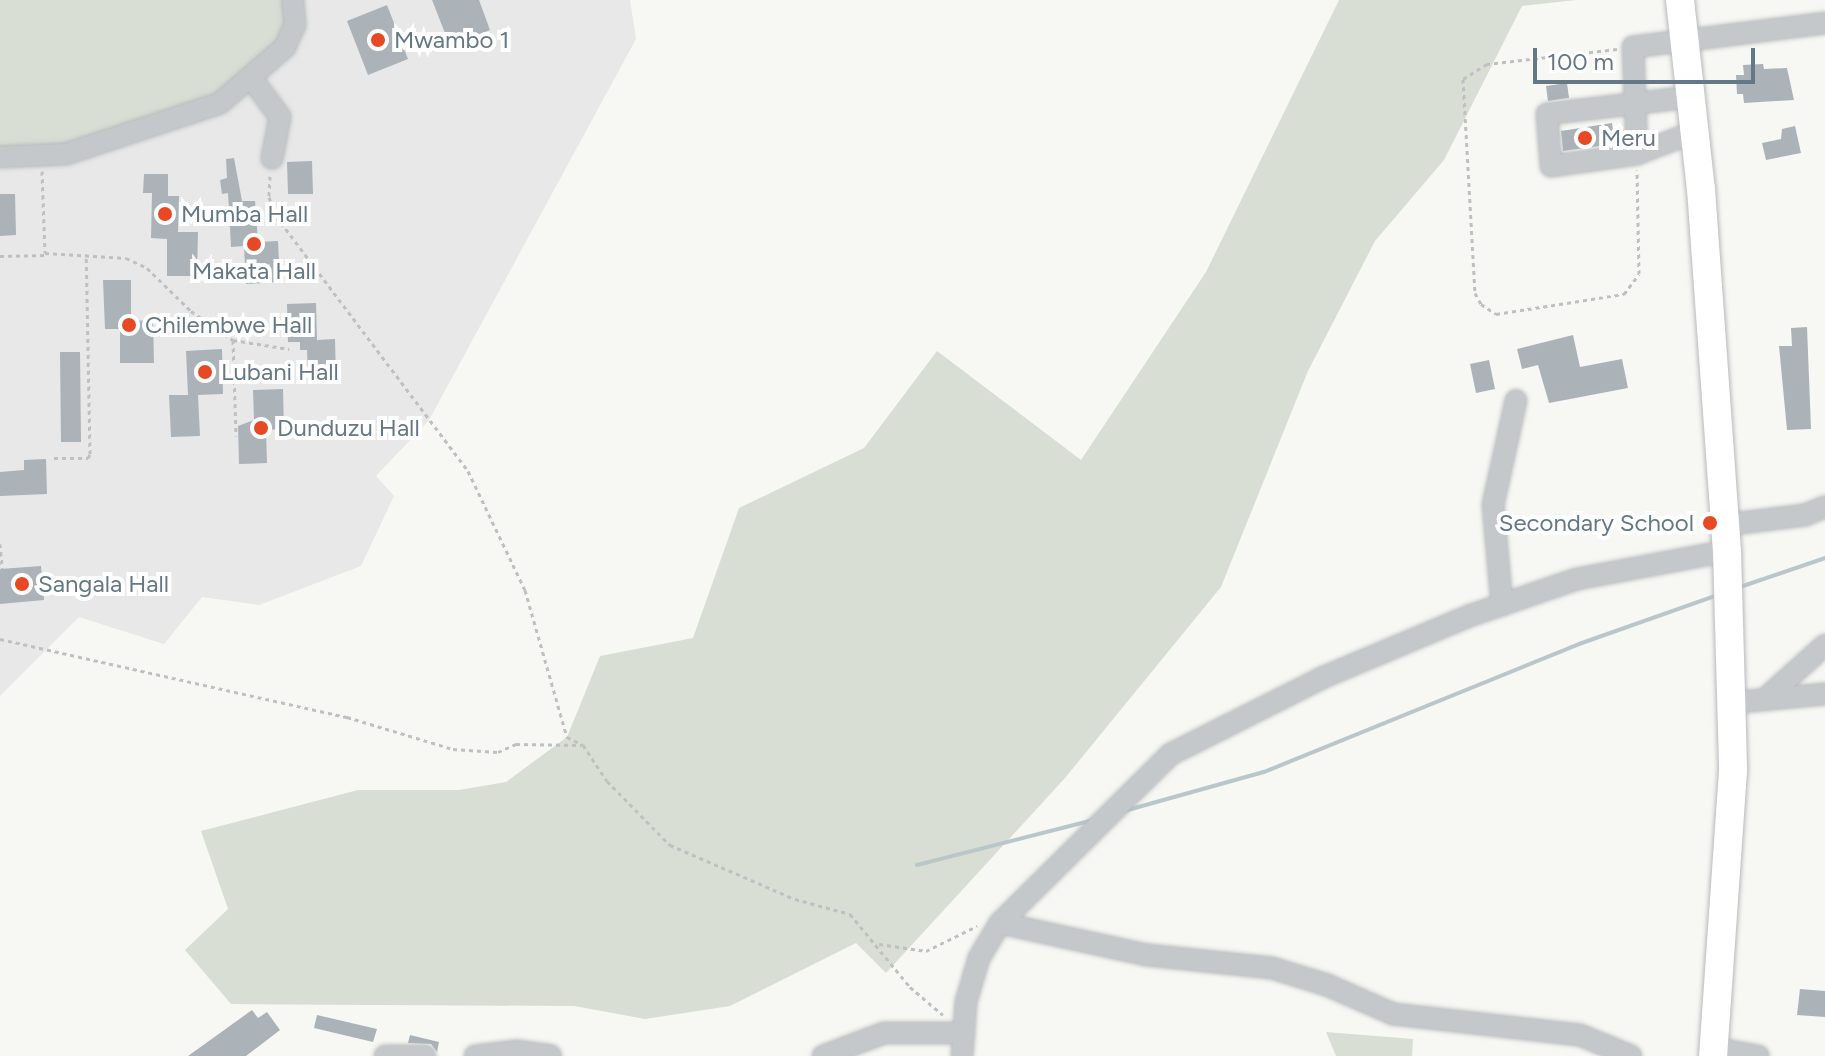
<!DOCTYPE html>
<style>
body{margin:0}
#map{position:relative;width:1825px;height:1056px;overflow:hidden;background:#f7f7f3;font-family:Figtree,sans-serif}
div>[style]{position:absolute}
.built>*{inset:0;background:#e7e8e7}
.green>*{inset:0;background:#d8ded4}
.stream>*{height:4px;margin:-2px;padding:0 2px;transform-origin:2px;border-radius:2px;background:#bac7ca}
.building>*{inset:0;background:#abb3b9}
.path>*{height:3px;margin-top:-1.5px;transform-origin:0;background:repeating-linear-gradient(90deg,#bec0c2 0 4px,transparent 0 8px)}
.roads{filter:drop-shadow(0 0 2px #b7babd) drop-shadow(0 0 2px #b7babd)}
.minor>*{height:20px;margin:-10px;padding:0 10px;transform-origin:10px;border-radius:10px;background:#c4c8cb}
.highway>*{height:28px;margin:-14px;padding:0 14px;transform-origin:14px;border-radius:14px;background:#fff}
.dots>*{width:22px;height:22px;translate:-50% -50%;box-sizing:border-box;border:4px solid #fff;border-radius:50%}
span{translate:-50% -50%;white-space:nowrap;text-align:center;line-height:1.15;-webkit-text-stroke:8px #fff;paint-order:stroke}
.poi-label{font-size:24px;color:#657885}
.left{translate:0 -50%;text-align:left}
.right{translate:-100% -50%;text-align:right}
.scale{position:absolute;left:1533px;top:48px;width:222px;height:36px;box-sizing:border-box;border:4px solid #657885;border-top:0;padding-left:10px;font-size:24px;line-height:28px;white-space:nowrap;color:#657885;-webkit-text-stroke:6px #fff;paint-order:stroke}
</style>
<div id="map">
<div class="built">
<i style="clip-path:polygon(0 0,630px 0,636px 39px,429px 420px,376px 476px,394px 496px,361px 566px,259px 605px,202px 597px,164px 644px,79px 617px,0 696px)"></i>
</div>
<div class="green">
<i style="clip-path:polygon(0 0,285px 0,287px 38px,221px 103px,63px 154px,0 157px)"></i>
<i style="clip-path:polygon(1339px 0,1576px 0,1522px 6px,1444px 160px,1375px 241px,1308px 371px,1221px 587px,1065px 778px,886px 973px,856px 943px,730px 1006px,645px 1019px,574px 1006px,231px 1004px,185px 950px,228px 909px,201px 831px,358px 790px,459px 790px,506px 782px,567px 737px,600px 656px,693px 638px,739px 508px,864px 448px,937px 351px,1081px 460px,1206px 272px)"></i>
<i style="clip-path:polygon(1326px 1032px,1413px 1039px,1412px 1056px,1336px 1056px)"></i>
</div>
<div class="stream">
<i style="left:1740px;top:587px;width:90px;rotate:-18.8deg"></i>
<i style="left:1124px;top:811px;width:145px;rotate:-15.6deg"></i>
<i style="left:1264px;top:772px;width:340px;rotate:-22.1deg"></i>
<i style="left:1579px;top:644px;width:146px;rotate:-19.5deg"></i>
<i style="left:917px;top:865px;width:182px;rotate:-14.3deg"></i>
</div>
<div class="building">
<i style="clip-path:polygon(432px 0,479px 0,490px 30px,450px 46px)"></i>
<i style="clip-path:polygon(387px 5px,408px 59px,368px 75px,347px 21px)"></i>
<i style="clip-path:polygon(1763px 64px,1764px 69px,1787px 68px,1794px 100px,1744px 103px,1743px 94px,1737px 94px,1736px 75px,1744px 75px,1743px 65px)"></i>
<i style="clip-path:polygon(1567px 83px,1569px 98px,1548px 101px,1546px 86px)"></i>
<i style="clip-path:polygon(1612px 123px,1615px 144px,1563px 151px,1561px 131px)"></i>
<i style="clip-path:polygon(1795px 126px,1801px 153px,1766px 160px,1762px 143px,1781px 139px,1782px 129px)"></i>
<i style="clip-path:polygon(234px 158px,242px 201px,255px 201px,258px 242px,278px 241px,280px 282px,246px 284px,244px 246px,231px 247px,228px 193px,222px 194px,220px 180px,227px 178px,226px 159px)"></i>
<i style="clip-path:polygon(312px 161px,313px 194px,288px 194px,287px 162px)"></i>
<i style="clip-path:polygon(144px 174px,168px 174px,168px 196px,179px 196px,178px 232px,198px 232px,197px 276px,167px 276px,167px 239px,151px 238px,152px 193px,143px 193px)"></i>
<i style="clip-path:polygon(0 194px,15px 194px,16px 235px,0 236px)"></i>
<i style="clip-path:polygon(103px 280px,131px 280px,131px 321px,153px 320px,154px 363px,120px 363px,120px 329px,105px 329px)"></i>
<i style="clip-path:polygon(316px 303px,317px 340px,335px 339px,336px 378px,308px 378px,307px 350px,300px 350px,300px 342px,288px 342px,287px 304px)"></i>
<i style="clip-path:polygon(1807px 327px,1811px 429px,1787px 430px,1779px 346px,1792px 346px,1791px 328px)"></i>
<i style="clip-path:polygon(1573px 335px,1580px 367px,1622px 359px,1628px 388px,1549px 403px,1538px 365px,1522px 369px,1517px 349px)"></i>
<i style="clip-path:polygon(222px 349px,223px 394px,198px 395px,200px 436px,171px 437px,169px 395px,188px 395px,186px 351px)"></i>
<i style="clip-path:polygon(60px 352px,80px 352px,81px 442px,61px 442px)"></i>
<i style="clip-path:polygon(1489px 360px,1495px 389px,1476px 393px,1470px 364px)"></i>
<i style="clip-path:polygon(283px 389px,284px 429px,266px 430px,267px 463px,239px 464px,238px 426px,254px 420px,253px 390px)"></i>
<i style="clip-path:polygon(46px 459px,47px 494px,0 496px,0 472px,24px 470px,24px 460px)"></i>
<i style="clip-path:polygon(41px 566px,44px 600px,0 604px,0 569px)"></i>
<i style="clip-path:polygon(1800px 989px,1825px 991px,1825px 1017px,1797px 1015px)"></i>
<i style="clip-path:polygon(252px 1010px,258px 1018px,267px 1012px,280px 1030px,246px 1056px,188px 1056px)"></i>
<i style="clip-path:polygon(317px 1015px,377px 1029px,373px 1042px,314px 1028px)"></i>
<i style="clip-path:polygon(410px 1035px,439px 1042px,437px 1052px,431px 1044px,408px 1043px)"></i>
</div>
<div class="path">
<i style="left:1617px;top:49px;width:131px;rotate:173.4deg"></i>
<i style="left:1487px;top:64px;width:28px;rotate:148deg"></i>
<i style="left:1463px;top:79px;width:214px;rotate:86.8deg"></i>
<i style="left:1475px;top:293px;width:13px;rotate:61deg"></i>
<i style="left:1481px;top:304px;width:18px;rotate:34deg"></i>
<i style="left:1496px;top:314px;width:130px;rotate:-8.9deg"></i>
<i style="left:1624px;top:294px;width:25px;rotate:-53deg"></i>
<i style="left:1639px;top:274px;width:104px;rotate:-91.1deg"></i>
<i style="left:42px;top:171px;width:82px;rotate:87.9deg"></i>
<i style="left:45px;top:253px;width:81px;rotate:3.5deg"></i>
<i style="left:126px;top:258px;width:23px;rotate:25deg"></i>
<i style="left:147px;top:268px;width:62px;rotate:44.3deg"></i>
<i style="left:191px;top:311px;width:51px;rotate:34.6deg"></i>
<i style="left:233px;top:340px;width:57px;rotate:9.1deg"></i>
<i style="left:270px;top:176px;width:21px;rotate:93deg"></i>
<i style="left:269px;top:197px;width:20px;rotate:70deg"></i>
<i style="left:276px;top:216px;width:319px;rotate:53deg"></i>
<i style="left:468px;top:471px;width:132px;rotate:64.4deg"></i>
<i style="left:525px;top:590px;width:153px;rotate:74.1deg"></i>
<i style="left:567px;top:737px;width:18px;rotate:27deg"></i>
<i style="left:583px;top:745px;width:43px;rotate:56.3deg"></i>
<i style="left:607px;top:781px;width:90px;rotate:45.5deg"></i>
<i style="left:670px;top:845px;width:136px;rotate:23.4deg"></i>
<i style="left:795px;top:899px;width:57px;rotate:15.3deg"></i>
<i style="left:850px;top:914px;width:94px;rotate:50.6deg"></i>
<i style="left:910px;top:987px;width:43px;rotate:40.3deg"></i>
<i style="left:0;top:256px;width:47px;rotate:-1.2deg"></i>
<i style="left:233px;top:340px;width:96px;rotate:88.2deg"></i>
<i style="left:54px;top:458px;width:34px"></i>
<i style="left:88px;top:458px;width:4px;rotate:-63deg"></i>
<i style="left:90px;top:454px;width:200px;rotate:-91.1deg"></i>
<i style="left:0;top:544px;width:25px;rotate:85deg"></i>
<i style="left:0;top:639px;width:356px;rotate:12.7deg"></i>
<i style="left:347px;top:717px;width:111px;rotate:16.8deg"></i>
<i style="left:453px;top:749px;width:45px;rotate:3.8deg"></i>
<i style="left:498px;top:752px;width:20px;rotate:-24deg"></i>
<i style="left:516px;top:744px;width:65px;rotate:0.9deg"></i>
<i style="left:879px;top:944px;width:48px;rotate:8.5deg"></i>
<i style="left:926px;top:951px;width:57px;rotate:-26.1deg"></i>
</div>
<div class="roads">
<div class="minor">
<i style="left:252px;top:79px;width:47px;rotate:53.6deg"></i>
<i style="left:280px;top:117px;width:42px;rotate:101deg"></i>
<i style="left:1690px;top:97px;width:144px;rotate:173.2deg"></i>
<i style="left:1547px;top:114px;width:52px;rotate:85.6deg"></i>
<i style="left:1551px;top:166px;width:87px;rotate:-7.9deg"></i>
<i style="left:1637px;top:154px;width:61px;rotate:-21.1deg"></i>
<i style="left:1637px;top:154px;width:107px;rotate:-92.1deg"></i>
<i style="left:1633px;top:47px;width:193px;rotate:-7.1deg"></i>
<i style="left:0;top:157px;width:66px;rotate:-2.6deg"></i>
<i style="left:66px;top:154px;width:162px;rotate:-18.3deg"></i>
<i style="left:220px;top:103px;width:86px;rotate:-40.7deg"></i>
<i style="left:285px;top:47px;width:24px;rotate:-66deg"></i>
<i style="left:295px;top:25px;width:25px;rotate:-95deg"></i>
<i style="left:1724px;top:525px;width:82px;rotate:-7deg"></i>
<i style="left:1805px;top:515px;width:22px;rotate:-22deg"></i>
<i style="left:1502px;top:605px;width:100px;rotate:-95.1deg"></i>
<i style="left:1493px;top:505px;width:107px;rotate:-77.6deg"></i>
<i style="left:1764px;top:700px;width:82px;rotate:-42deg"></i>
<i style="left:1729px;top:703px;width:96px;rotate:-5.4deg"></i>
<i style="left:1000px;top:923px;width:150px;rotate:12.3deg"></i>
<i style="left:1147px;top:955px;width:126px;rotate:5.9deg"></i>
<i style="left:1272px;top:968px;width:58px;rotate:17.2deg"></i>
<i style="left:1327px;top:985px;width:72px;rotate:23.7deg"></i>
<i style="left:1393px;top:1014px;width:188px;rotate:6.4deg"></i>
<i style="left:1580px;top:1035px;width:55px;rotate:22.4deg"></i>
<i style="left:1713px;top:1048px;width:46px;rotate:10.1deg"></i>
<i style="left:385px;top:1056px;width:40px"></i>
<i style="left:475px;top:1056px;width:42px;rotate:-6.8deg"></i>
<i style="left:517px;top:1051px;width:34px;rotate:8deg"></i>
<i style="left:823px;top:1056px;width:65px;rotate:-20.7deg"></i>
<i style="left:884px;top:1033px;width:80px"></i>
<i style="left:962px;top:1056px;width:54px;rotate:-85.8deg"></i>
<i style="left:966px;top:1002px;width:46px;rotate:-73.5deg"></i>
<i style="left:979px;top:958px;width:41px;rotate:-59deg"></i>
<i style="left:1000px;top:923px;width:240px;rotate:-44.7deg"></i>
<i style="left:1171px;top:754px;width:171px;rotate:-26.7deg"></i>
<i style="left:1324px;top:677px;width:157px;rotate:-22.8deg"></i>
<i style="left:1469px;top:616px;width:114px;rotate:-18.9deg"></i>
<i style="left:1577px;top:579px;width:153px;rotate:-10.6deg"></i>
</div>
<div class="highway">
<i style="left:1680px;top:0;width:190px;rotate:83.7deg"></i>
<i style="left:1701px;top:189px;width:363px;rotate:85.9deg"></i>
<i style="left:1727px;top:551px;width:220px;rotate:88.4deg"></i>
<i style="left:1733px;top:771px;width:286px;rotate:94deg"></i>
</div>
</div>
<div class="dots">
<i style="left:378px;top:40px;background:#e74924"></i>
<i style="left:1585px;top:138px;background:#e74924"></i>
<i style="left:165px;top:214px;background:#e74924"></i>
<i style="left:254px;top:244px;background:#e74924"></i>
<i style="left:129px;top:325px;background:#e74924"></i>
<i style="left:205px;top:372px;background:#e74924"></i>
<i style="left:261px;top:428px;background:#e74924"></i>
<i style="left:1710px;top:523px;background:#e74924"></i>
<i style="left:22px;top:584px;background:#e74924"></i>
</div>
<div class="poi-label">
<span class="left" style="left:394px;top:40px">Mwambo 1</span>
<span class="left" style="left:1601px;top:138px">Meru</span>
<span class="left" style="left:181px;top:214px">Mumba Hall</span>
<span style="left:254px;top:271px">Makata Hall</span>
<span class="left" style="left:145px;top:325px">Chilembwe Hall</span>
<span class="left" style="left:221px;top:372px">Lubani Hall</span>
<span class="left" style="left:277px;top:428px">Dunduzu Hall</span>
<span class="right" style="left:1694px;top:523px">Secondary School</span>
<span class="left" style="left:38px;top:584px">Sangala Hall</span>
</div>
<div class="scale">100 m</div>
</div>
